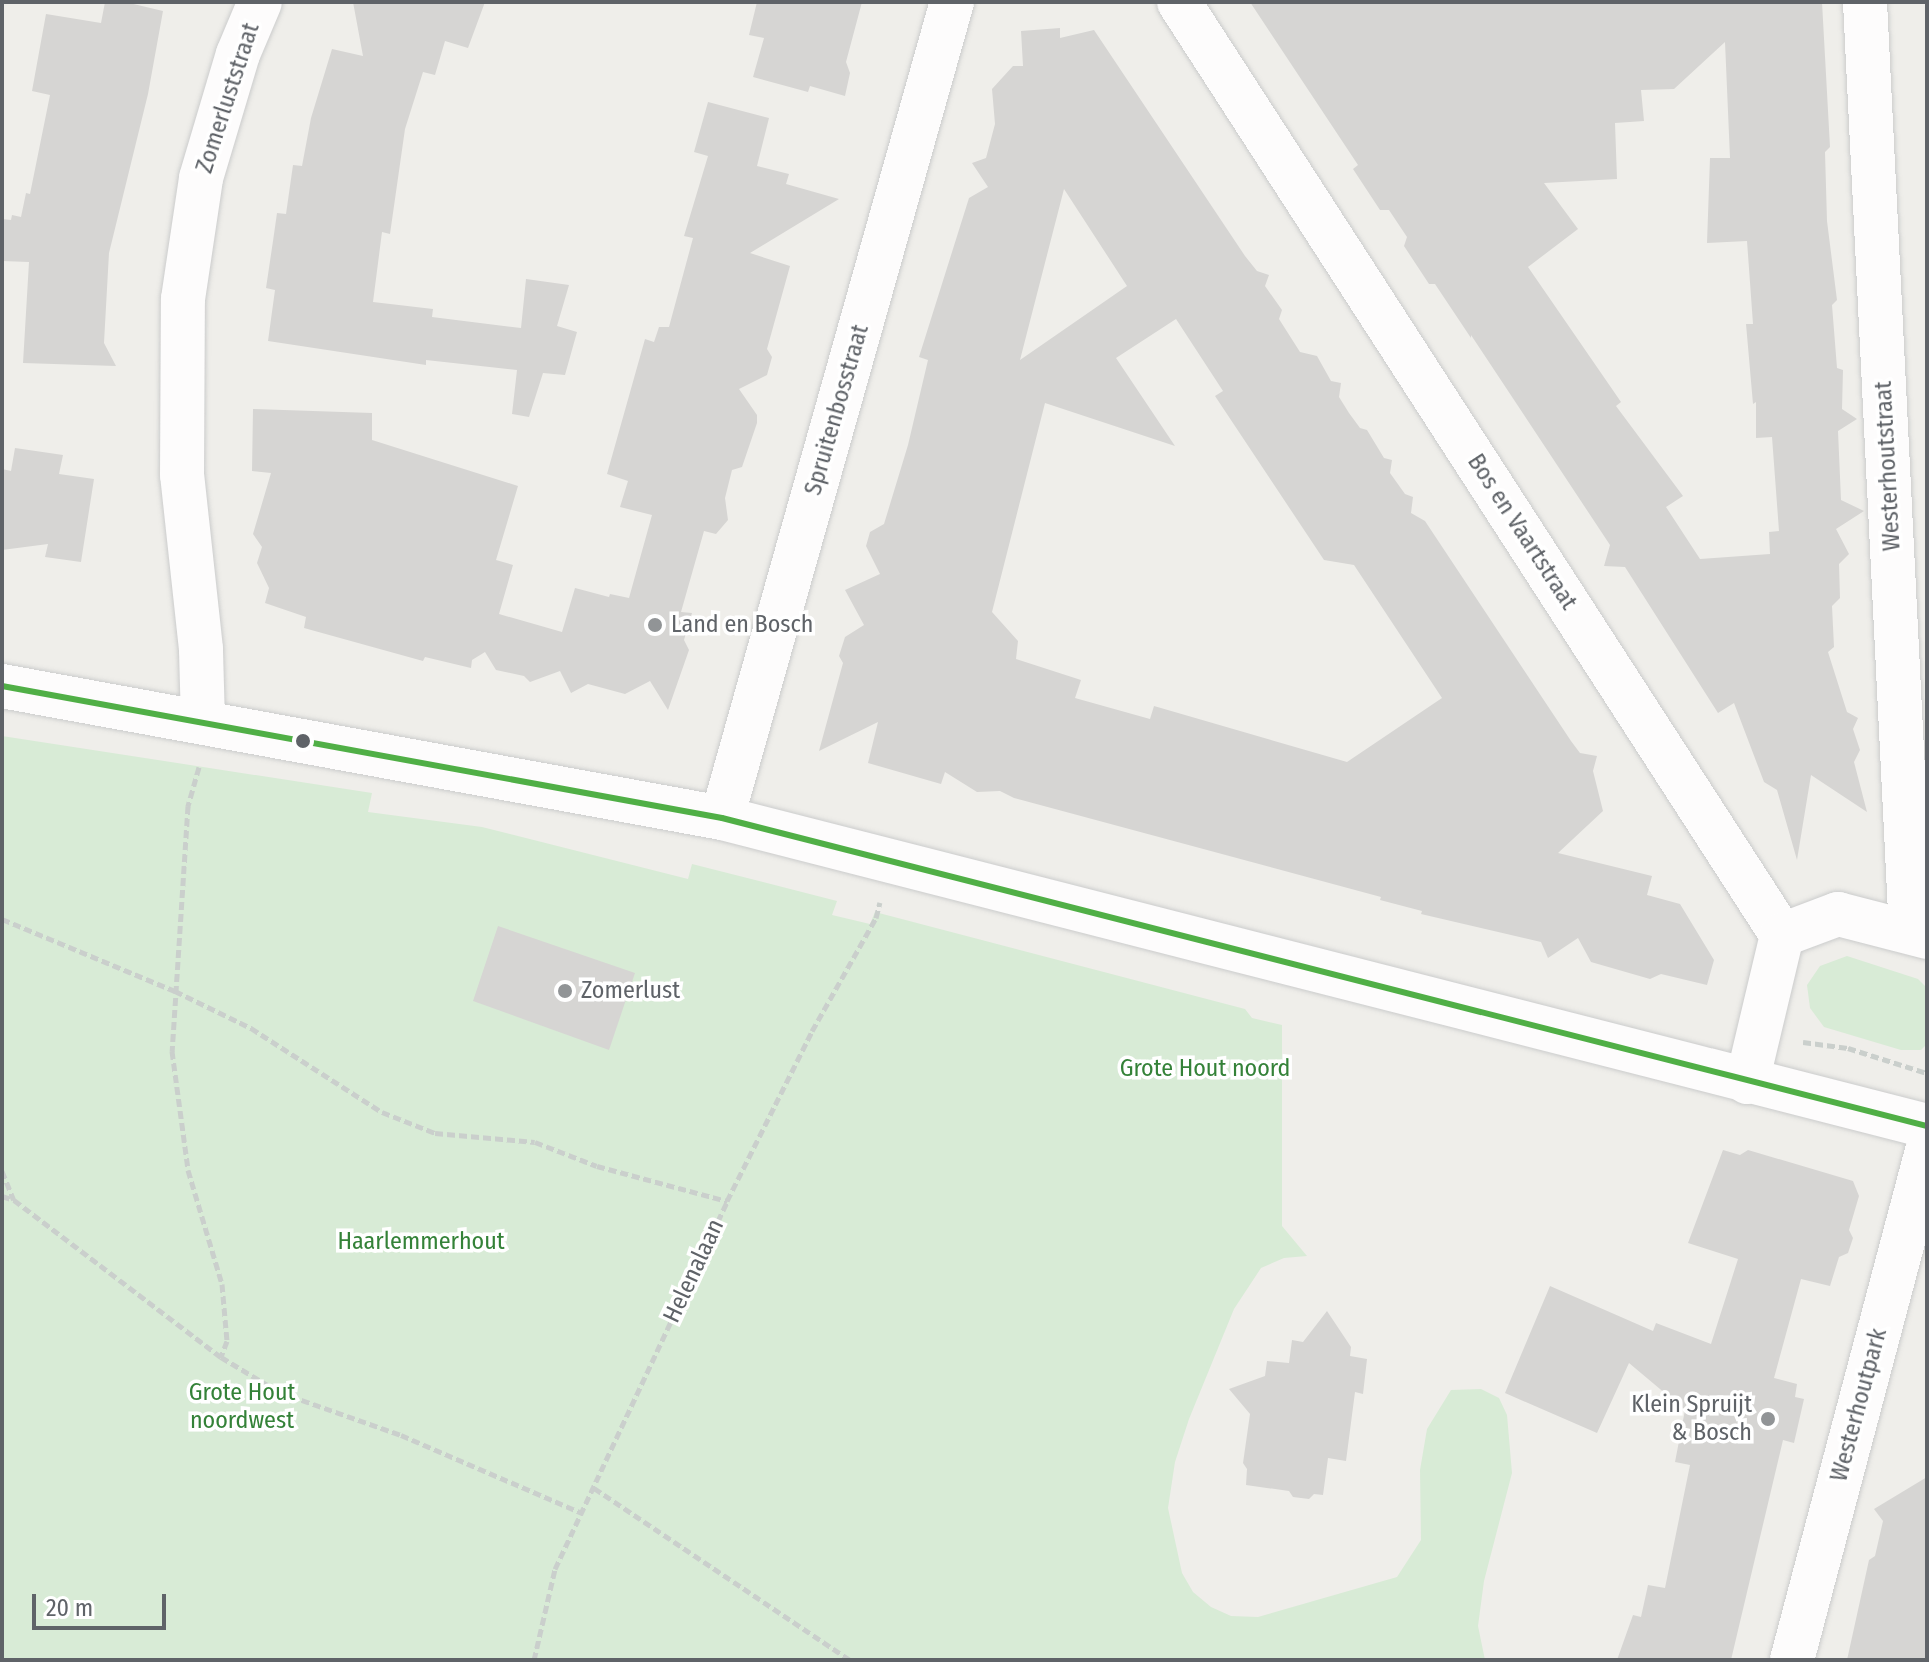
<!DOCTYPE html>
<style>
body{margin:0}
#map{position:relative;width:1929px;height:1662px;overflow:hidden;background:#efeeea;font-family:"Fira Sans Condensed",sans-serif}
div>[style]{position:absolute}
.green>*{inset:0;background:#d8ebd6}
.building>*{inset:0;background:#d6d5d3}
.path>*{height:5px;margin-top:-2.5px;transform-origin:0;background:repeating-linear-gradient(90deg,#cacfcc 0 8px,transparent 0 12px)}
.roads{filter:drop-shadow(0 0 2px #cbcccc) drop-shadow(0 0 2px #cbcccc)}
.minor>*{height:44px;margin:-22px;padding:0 22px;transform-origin:22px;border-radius:22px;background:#fdfcfc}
.tertiary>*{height:44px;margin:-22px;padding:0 22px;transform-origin:22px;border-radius:22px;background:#fdfcfc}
.bus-1>*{height:6px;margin:-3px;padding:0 3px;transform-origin:3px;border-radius:3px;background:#50af46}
.dots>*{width:22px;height:22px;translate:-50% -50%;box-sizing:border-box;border:4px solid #fff;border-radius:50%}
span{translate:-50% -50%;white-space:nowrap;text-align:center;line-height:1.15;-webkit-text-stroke:7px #fff;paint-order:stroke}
.street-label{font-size:24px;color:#5f6368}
.poi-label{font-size:24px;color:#5f6368}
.left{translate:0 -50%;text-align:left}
.right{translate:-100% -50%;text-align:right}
.park-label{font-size:24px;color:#348238}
.frame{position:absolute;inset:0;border:4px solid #5f6368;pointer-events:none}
.scale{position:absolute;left:32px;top:1594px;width:134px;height:36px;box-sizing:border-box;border:4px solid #5f6368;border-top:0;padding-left:10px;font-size:24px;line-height:28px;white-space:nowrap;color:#5f6368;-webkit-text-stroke:6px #fff;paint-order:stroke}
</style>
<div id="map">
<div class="green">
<i style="clip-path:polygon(2px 736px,372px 793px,368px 812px,482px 827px,688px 879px,692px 864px,837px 901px,832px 915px,870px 924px,875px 912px,1245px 1009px,1252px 1018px,1282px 1025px,1282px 1226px,1307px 1256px,1284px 1258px,1261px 1268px,1234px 1309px,1189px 1419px,1175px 1462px,1168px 1508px,1182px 1573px,1193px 1592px,1211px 1607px,1231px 1616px,1258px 1617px,1397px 1577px,1421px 1540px,1420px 1470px,1427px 1429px,1451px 1390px,1481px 1389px,1499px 1398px,1507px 1415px,1512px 1473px,1484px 1581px,1478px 1626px,1485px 1660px,2px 1660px)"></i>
<i style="clip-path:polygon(1847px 956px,1918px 979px,1927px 988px,1927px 1044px,1921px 1050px,1901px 1050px,1824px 1027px,1810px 1008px,1807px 985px,1820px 966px)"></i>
</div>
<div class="building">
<i style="clip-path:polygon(105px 2px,125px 2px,163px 11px,148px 94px,109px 253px,104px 343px,116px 366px,23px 363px,29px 262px,2px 261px,2px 219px,11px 220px,12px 215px,21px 217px,26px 193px,30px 194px,50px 95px,32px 91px,46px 14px,101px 23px)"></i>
<i style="clip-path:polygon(353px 2px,485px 2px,468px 48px,445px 41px,435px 75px,423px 72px,405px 129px,390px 234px,382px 232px,373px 302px,433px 309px,432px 317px,521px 328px,526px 279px,569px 285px,557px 326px,577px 332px,565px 375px,543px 373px,529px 417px,512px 414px,517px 370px,426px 360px,426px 365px,268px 341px,275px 290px,266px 288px,273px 241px,277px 213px,286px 214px,293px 165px,302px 166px,311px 118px,332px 49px,363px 56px)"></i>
<i style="clip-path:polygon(757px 2px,862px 2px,846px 62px,850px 73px,845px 96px,810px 86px,808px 92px,753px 77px,764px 38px,749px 35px)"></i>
<i style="clip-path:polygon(evenodd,1250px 2px,1822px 2px,1830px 147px,1825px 152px,1827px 221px,1837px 300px,1832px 305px,1837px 368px,1843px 370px,1842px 409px,1857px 419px,1838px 431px,1841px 500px,1864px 511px,1836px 529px,1849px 554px,1839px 564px,1840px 598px,1832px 606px,1834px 647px,1828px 652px,1847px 712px,1858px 718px,1853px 729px,1860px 750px,1854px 762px,1867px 812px,1811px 775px,1797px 860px,1777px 790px,1764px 782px,1734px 703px,1718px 713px,1625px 567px,1604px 566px,1610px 545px,1471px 335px,1471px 338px,1435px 284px,1429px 284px,1404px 246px,1407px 237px,1389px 210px,1380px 210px,1353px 169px,1358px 165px,1250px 2px,1725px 42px,1730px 158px,1710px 158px,1707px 243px,1747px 241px,1753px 324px,1746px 324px,1753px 404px,1756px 402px,1756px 438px,1772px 437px,1779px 531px,1769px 532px,1770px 554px,1700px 559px,1666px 507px,1683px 496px,1616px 406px,1621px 402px,1528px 267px,1578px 229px,1544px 183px,1617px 179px,1615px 123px,1644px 121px,1641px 90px,1674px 89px,1725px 42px)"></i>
<i style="clip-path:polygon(evenodd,1060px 28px,1060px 38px,1094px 30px,1245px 256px,1257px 271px,1269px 275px,1265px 286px,1282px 310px,1279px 319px,1300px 352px,1317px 356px,1331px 381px,1341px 383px,1339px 397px,1349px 413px,1360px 428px,1367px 430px,1384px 458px,1392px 460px,1390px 473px,1405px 494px,1413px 497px,1411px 513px,1425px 521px,1571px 741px,1580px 753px,1597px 756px,1593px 771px,1603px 811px,1558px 853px,1652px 876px,1647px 895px,1680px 904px,1714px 960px,1707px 985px,1661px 974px,1650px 979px,1591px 962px,1578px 938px,1548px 958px,1541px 942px,1421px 914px,1422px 911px,1380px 900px,1381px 897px,1014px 798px,1000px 791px,977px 792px,945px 772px,941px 784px,868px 763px,878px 722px,819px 751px,843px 663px,839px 656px,845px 637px,864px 625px,845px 590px,880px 574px,866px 546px,870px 532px,884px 524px,908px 445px,928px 360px,919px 357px,969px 198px,988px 187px,972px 163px,986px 158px,995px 124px,992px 89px,1013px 66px,1023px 66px,1021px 31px,1060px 28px,1064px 189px,1127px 286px,1020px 360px,1064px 189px,1060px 28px,1176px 319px,1223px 391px,1215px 396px,1324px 560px,1354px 565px,1442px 698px,1347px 762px,1154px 706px,1150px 719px,1075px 698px,1081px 680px,1016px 659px,1018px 641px,992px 612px,1045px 403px,1175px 446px,1116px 358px,1176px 319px)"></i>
<i style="clip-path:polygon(708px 102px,769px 118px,757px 166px,789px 174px,786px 184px,839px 199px,750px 253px,790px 266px,767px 349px,772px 357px,767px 375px,739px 389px,757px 415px,757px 423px,742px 467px,732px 470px,725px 498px,728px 520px,716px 534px,704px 531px,681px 612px,692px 613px,684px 640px,689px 650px,668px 710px,650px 681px,625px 694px,588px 684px,571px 693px,560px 671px,530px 682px,524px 676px,496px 670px,485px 652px,472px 660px,471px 668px,425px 657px,423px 661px,304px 628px,306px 617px,265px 603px,269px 588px,257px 563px,262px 547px,253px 534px,271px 473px,252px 471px,253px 409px,372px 413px,372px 440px,518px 486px,496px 560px,513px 565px,499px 614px,562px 632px,575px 588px,609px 597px,610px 594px,629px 598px,652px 515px,620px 507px,628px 481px,607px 474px,645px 339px,654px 342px,659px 327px,669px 327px,693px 238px,684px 236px,708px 156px,694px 152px)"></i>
<i style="clip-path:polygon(15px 448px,63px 455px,59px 474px,94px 479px,81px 562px,45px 557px,48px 544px,2px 550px,2px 469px,11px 471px)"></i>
<i style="clip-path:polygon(498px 926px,635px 973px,609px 1050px,473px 1001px)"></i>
<i style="clip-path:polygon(1723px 1150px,1740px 1155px,1748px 1150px,1853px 1181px,1859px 1196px,1849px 1230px,1853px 1238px,1848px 1253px,1839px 1257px,1830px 1286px,1801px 1279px,1774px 1378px,1797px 1384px,1795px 1397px,1804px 1399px,1794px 1443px,1783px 1440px,1731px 1660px,1617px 1660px,1633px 1615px,1641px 1617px,1648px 1585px,1665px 1588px,1690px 1465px,1675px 1462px,1685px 1410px,1629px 1363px,1597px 1433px,1505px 1393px,1550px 1286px,1653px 1331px,1656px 1323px,1711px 1344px,1738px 1259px,1688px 1243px)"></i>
<i style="clip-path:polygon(1327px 1311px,1351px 1347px,1350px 1356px,1367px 1359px,1363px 1394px,1355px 1392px,1346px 1461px,1328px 1458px,1323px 1495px,1314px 1494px,1309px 1499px,1293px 1497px,1289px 1491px,1246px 1485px,1247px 1469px,1243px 1463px,1250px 1414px,1229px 1389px,1265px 1376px,1267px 1361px,1289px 1363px,1292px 1340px,1303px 1342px)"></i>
<i style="clip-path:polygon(1927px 1477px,1927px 1660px,1847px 1660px,1869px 1560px,1875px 1556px,1883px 1521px,1874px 1509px)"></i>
</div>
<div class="path">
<i style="left:199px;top:767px;width:41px;rotate:105.8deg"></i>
<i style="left:188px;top:806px;width:246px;rotate:93.7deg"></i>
<i style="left:172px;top:1051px;width:120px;rotate:82.3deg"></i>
<i style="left:188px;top:1170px;width:119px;rotate:73.4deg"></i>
<i style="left:222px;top:1284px;width:57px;rotate:85deg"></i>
<i style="left:227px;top:1341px;width:17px;rotate:111deg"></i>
<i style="left:2px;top:919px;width:187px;rotate:22.6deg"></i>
<i style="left:175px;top:991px;width:85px;rotate:26deg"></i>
<i style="left:251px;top:1028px;width:156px;rotate:32.7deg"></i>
<i style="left:382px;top:1112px;width:57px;rotate:21.6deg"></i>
<i style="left:435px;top:1133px;width:100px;rotate:5.1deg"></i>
<i style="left:535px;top:1142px;width:66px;rotate:21.2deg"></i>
<i style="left:597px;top:1166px;width:135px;rotate:15.1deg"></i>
<i style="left:1803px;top:1042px;width:45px;rotate:7.6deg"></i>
<i style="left:1848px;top:1048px;width:83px;rotate:17.6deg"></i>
<i style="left:2px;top:1171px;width:31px;rotate:68deg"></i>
<i style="left:14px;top:1200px;width:260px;rotate:37.2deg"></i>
<i style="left:221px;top:1357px;width:68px;rotate:31.1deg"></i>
<i style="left:279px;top:1392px;width:129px;rotate:19.4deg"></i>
<i style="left:401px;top:1435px;width:197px;rotate:23.3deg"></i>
<i style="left:2px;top:1196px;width:13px;rotate:18deg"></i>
<i style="left:594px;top:1488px;width:308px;rotate:33.9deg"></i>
<i style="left:534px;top:1660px;width:93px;rotate:-77deg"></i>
<i style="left:555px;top:1569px;width:406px;rotate:-64.9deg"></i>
<i style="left:727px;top:1201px;width:190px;rotate:-63.4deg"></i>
<i style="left:812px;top:1031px;width:130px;rotate:-60.5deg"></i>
<i style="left:876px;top:918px;width:16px;rotate:-76deg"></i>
</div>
<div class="roads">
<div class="minor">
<i style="left:1179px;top:2px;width:1111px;rotate:57.13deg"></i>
<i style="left:1865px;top:2px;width:930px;rotate:87.17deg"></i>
<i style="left:203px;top:722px;width:73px;rotate:-91.6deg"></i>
<i style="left:201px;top:649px;width:175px;rotate:-96.2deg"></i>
<i style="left:182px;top:475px;width:176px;rotate:-89.7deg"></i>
<i style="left:183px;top:299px;width:122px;rotate:-81.5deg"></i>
<i style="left:201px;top:178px;width:129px;rotate:-73.4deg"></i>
<i style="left:238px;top:54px;width:56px;rotate:-67.1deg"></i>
<i style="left:722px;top:818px;width:848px;rotate:-74.26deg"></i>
<i style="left:1792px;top:1660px;width:527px;rotate:-75.15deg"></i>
</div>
<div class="tertiary">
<i style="left:2px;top:686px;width:732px;rotate:10.39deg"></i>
<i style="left:722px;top:818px;width:1244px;rotate:14.34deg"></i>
<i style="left:1747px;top:1082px;width:151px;rotate:-76.6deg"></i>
<i style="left:1782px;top:935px;width:60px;rotate:-20.6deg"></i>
<i style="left:1838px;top:914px;width:92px;rotate:14.5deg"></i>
</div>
</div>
<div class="bus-1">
<i style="left:2px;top:686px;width:732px;rotate:10.39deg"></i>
<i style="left:722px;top:818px;width:1244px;rotate:14.34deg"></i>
</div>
<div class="dots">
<i style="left:655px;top:625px;background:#919496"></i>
<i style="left:303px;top:741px;background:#5f6368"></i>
<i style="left:565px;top:991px;background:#919496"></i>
<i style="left:1768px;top:1419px;background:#919496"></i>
</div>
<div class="street-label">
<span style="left:228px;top:98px;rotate:-72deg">Zomerluststraat</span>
<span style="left:837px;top:410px;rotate:-74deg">Spruitenbosstraat</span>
<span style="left:1888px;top:466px;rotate:-93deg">Westerhoutstraat</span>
<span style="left:1522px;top:532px;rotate:57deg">Bos en Vaartstraat</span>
<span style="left:694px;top:1271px;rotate:-65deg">Helenalaan</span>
<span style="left:1859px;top:1405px;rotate:-75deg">Westerhoutpark</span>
</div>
<div class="poi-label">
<span class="left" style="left:671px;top:625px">Land en Bosch</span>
<span class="left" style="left:581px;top:991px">Zomerlust</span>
<span class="right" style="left:1752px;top:1419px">Klein Spruijt<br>&amp; Bosch</span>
</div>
<div class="park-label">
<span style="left:1205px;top:1069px">Grote Hout noord</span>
<span style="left:421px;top:1242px">Haarlemmerhout</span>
<span style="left:242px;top:1407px">Grote Hout<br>noordwest</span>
</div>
<div class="frame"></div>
<div class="scale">20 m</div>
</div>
